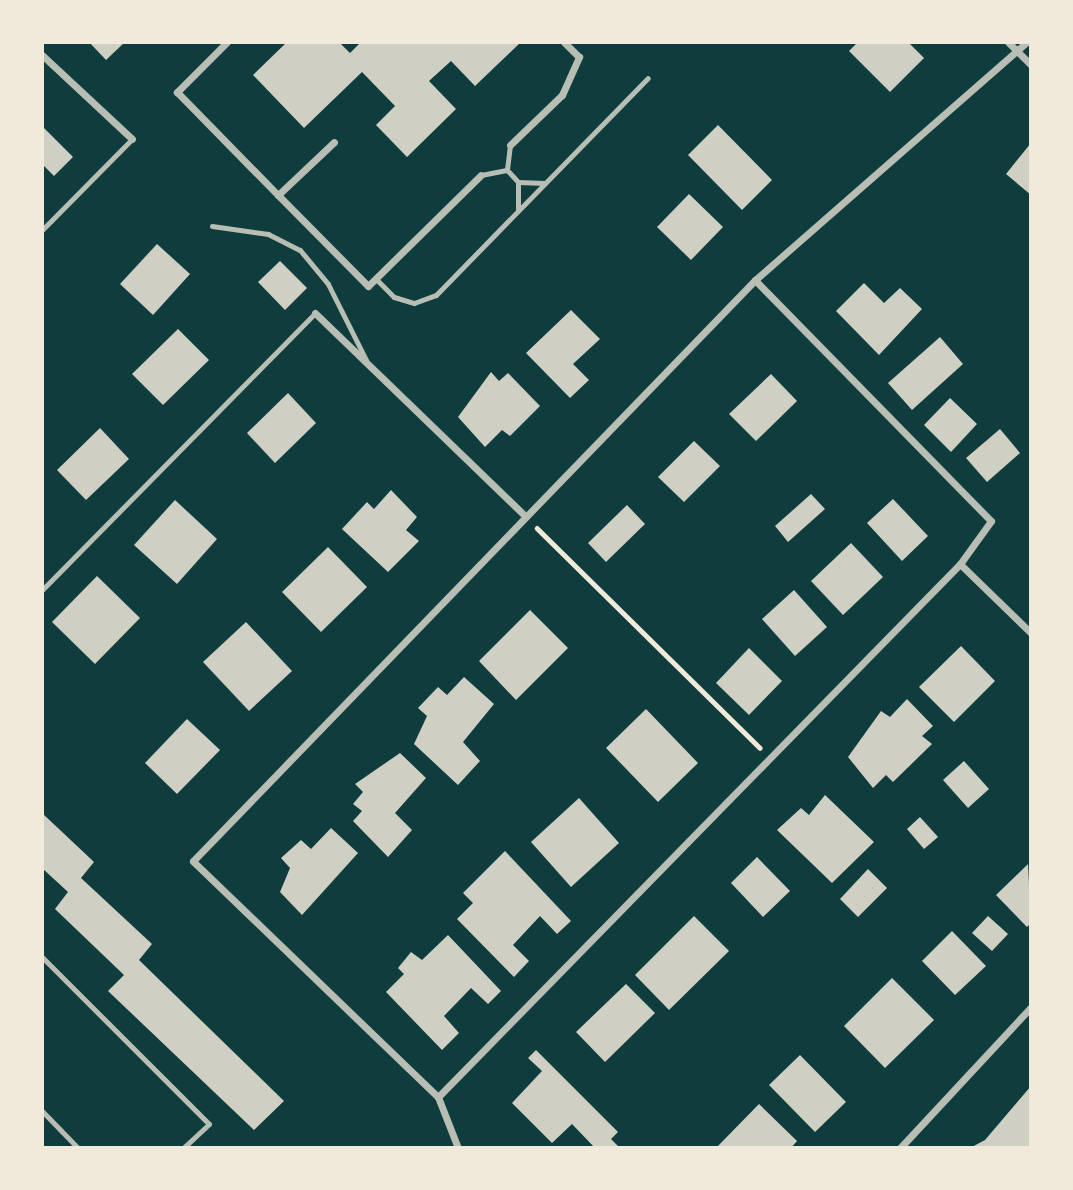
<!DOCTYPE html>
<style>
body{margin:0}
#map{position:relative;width:1073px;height:1190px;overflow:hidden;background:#0f3d3e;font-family:"Work Sans",sans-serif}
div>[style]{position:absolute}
.building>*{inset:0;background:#cfcfc3}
.path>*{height:4.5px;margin:-2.25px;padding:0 2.25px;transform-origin:2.25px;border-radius:2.25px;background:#f1e9da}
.service>*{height:5px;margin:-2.5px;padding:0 2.5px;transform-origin:2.5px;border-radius:2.5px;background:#b8beb3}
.minor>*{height:7px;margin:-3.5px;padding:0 3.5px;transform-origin:3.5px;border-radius:3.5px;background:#b8beb3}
span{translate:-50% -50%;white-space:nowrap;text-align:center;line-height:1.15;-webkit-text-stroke:7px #f1e9da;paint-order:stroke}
.frame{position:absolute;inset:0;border:44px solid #f1e9da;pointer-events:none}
</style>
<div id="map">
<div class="building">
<i style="clip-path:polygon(89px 42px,125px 42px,106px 60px)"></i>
<i style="clip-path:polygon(287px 42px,339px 42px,350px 53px,361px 42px,521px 42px,475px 86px,451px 61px,429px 81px,456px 109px,407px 157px,376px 125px,395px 106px,362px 72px,304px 128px,253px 75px)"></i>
<i style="clip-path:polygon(858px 42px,908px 42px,924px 58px,890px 92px,849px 51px)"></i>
<i style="clip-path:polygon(718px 125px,772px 180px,742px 210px,688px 155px)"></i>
<i style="clip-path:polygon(42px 126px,73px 157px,54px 176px,42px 164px)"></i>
<i style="clip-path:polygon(1031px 143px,1031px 195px,1006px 174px)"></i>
<i style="clip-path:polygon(689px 194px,723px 227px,691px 260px,657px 227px)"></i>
<i style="clip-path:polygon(157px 244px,190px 274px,153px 315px,120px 284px)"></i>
<i style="clip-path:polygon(280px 261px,307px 288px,285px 310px,258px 282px)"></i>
<i style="clip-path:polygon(864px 283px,884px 303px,900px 288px,922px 309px,879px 355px,836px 311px)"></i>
<i style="clip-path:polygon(571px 310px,600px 339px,573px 364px,589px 380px,570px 398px,526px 353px)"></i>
<i style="clip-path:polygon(178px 329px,209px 360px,163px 405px,132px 374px)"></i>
<i style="clip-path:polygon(940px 337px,963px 364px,912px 410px,888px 383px)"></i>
<i style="clip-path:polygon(491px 372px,499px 381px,508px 373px,540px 406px,510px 436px,502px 430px,485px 447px,458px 417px)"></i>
<i style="clip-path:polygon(771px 374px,797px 401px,756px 441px,729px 414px)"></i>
<i style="clip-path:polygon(288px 393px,316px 423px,275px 463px,247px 433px)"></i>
<i style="clip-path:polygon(950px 398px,977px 424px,951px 452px,924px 425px)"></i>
<i style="clip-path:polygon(100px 428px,129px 459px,86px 500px,57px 470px)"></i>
<i style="clip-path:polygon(1000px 429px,1020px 453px,987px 482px,966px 458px)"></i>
<i style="clip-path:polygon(694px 441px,720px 466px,684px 502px,658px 477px)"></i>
<i style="clip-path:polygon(391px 490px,417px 517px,406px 530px,419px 541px,388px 572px,342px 529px,367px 502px,374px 509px)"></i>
<i style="clip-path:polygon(811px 494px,825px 509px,788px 542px,775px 526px)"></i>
<i style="clip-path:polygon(893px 499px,928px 536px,902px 561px,867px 523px)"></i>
<i style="clip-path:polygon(175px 500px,217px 539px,177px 584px,134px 545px)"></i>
<i style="clip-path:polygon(627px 505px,645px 524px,606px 562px,588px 543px)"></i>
<i style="clip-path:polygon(851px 543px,883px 577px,843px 615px,811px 581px)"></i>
<i style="clip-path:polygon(328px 547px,367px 587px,321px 632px,282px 592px)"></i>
<i style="clip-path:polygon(97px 576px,140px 618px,95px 664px,52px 622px)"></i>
<i style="clip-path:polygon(794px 590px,827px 627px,795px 656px,762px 619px)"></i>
<i style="clip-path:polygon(530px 610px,568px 648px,516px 700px,479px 661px)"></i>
<i style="clip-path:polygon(246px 622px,292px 671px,249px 711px,203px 662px)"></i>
<i style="clip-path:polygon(961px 646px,995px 681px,954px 722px,919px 687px)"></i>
<i style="clip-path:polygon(749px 648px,782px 681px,749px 715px,716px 683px)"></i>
<i style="clip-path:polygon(464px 677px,494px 704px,463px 742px,480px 761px,458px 785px,414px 744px,427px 716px,418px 708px,438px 687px,447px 695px)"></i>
<i style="clip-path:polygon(907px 699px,933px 726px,922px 736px,932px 744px,893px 782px,886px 775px,873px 788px,848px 757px,881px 711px,890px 717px)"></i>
<i style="clip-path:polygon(646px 709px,698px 763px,658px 802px,606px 748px)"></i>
<i style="clip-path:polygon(187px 719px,220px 750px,177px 794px,145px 763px)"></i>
<i style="clip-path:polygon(400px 753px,426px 778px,395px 813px,412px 830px,388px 857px,353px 821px,362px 811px,353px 804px,363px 792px,355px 784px)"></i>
<i style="clip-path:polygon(964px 761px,989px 789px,968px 808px,943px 780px)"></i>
<i style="clip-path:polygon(825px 795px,874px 842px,832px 883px,777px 830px,801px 808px,809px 815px)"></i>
<i style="clip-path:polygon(579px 798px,619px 843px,571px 887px,531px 842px)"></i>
<i style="clip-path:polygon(42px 813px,94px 862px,81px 878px,152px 944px,139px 960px,284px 1101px,254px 1130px,108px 991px,124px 975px,55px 909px,68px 892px,42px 868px)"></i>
<i style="clip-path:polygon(920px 817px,938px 837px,924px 849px,907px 829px)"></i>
<i style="clip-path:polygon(331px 828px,358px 853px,302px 915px,280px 892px,290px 868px,281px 858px,301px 840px,311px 849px)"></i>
<i style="clip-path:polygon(505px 851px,571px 921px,557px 934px,540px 916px,513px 945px,529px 961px,514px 977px,457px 919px,473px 903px,463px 893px)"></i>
<i style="clip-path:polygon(757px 857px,790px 891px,763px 917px,731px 883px)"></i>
<i style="clip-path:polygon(1028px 864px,1031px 923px,1027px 927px,996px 895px)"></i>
<i style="clip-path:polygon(868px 869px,887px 888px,858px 917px,840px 899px)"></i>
<i style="clip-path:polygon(694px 916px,729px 951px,669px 1010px,635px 975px)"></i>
<i style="clip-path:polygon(988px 916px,1008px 934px,992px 951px,972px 933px)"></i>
<i style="clip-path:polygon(952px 931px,986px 966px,955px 995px,922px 961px)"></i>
<i style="clip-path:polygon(448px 935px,501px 991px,488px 1004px,471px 988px,444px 1016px,459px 1033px,442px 1050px,386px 992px,404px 974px,398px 968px,411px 952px,422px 960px)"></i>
<i style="clip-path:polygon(892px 978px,934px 1020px,885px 1068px,844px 1026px)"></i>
<i style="clip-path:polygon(626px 984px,655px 1013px,605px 1062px,576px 1032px)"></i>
<i style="clip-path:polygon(536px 1050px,618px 1132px,611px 1139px,620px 1148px,595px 1148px,572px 1124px,552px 1143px,512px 1103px,542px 1071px,528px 1058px)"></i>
<i style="clip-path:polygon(800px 1055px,846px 1102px,815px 1132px,769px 1085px)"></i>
<i style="clip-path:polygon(1031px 1086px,1031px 1148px,970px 1148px,985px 1140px)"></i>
<i style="clip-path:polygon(759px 1104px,797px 1141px,791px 1148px,716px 1148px)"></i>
</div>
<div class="path">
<i style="left:537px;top:528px;width:313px;rotate:44.6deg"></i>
</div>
<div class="service">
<i style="left:510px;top:145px;width:25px;rotate:97deg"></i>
<i style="left:507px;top:170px;width:16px;rotate:47deg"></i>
<i style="left:518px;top:182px;width:27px;rotate:2deg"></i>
<i style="left:481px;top:175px;width:26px;rotate:-11deg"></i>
<i style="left:518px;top:182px;width:27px;rotate:90deg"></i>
<i style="left:212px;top:226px;width:57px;rotate:8.1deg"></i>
<i style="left:268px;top:234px;width:36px;rotate:27deg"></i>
<i style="left:300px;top:250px;width:44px;rotate:50.5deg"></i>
<i style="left:328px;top:284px;width:85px;rotate:63.4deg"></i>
<i style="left:42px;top:230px;width:128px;rotate:-45.3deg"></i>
<i style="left:376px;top:279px;width:25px;rotate:45deg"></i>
<i style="left:394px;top:297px;width:21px;rotate:17deg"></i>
<i style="left:414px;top:303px;width:23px;rotate:-20deg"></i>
<i style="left:436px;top:295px;width:303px;rotate:-45.7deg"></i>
<i style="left:42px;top:590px;width:389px;rotate:-45.4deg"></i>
<i style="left:42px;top:957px;width:236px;rotate:45deg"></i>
<i style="left:209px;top:1124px;width:35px;rotate:137deg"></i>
<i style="left:42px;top:1111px;width:52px;rotate:45.8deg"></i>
</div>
<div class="minor">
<i style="left:227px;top:42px;width:71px;rotate:135deg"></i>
<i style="left:177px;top:92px;width:144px;rotate:45.6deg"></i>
<i style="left:278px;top:195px;width:77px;rotate:-43.4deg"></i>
<i style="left:1008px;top:42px;width:33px;rotate:45deg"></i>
<i style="left:42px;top:55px;width:123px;rotate:43deg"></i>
<i style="left:510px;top:145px;width:72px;rotate:-43.9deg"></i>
<i style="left:562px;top:95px;width:42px;rotate:-65.9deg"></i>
<i style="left:579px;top:57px;width:21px;rotate:-135deg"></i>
<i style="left:278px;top:195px;width:128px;rotate:45.3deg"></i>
<i style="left:368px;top:286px;width:158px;rotate:-44.5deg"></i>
<i style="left:315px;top:313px;width:291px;rotate:44deg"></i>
<i style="left:960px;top:564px;width:99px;rotate:44.2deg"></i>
<i style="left:438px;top:1097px;width:746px;rotate:-45.6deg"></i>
<i style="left:960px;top:564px;width:53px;rotate:-54.2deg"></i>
<i style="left:991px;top:521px;width:337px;rotate:-134.4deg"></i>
<i style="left:458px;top:1148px;width:55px;rotate:-111.4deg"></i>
<i style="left:438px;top:1097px;width:340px;rotate:-136.1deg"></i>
<i style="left:193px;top:861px;width:808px;rotate:-45.95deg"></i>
<i style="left:755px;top:280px;width:361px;rotate:-41.2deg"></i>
<i style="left:900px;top:1148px;width:192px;rotate:-47.1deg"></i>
</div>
<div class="frame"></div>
</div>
